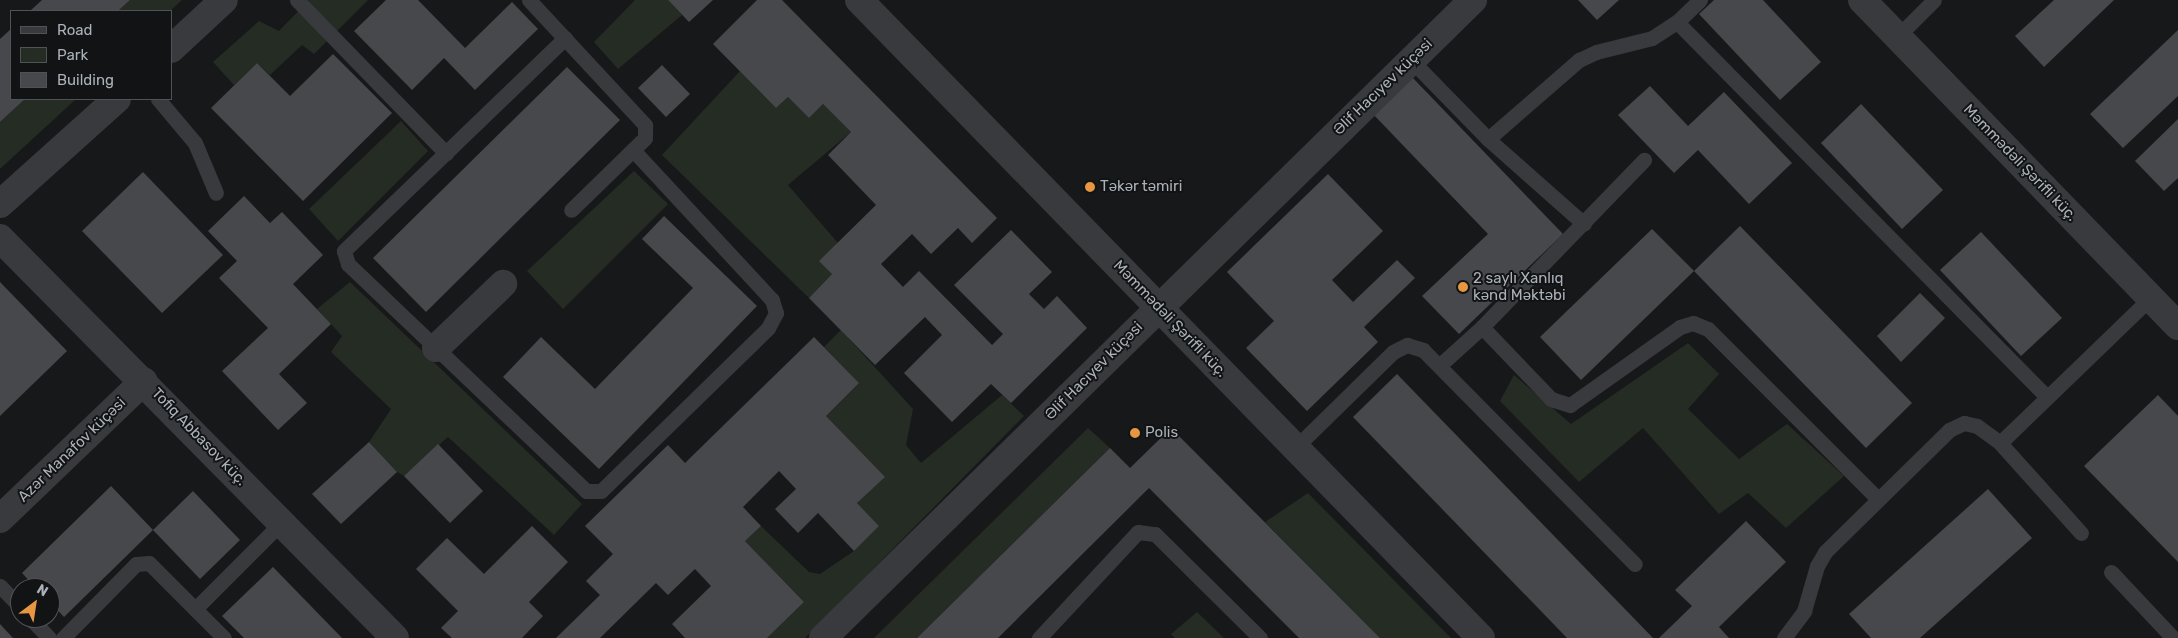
<!DOCTYPE html>
<meta charset="utf-8">
<style>
body{margin:0}
#map{position:relative;width:2178px;height:638px;overflow:hidden;background:#171819;font-family:Rubik,sans-serif}
div>[style]{position:absolute}
.green>*{inset:0;background:#242c24}
.building>*{inset:0;background:#47484c}
.service>*{height:15px;margin:-7.5px;padding:0 7.5px;transform-origin:7.5px;border-radius:7.5px;background:#393a3e}
.minor>*{height:28px;margin:-14px;padding:0 14px;transform-origin:14px;border-radius:14px;background:#393a3e}
.tertiary>*{height:28px;margin:-14px;padding:0 14px;transform-origin:14px;border-radius:14px;background:#393a3e}
.dots>*{width:14px;height:14px;translate:-50% -50%;box-sizing:border-box;border:2px solid #121314;border-radius:50%}
span{translate:-50% -50%;white-space:nowrap;text-align:center;line-height:1.15;-webkit-text-stroke:4px #121314;paint-order:stroke}
.street-label{font-size:15px;color:#aab1b8}
.poi-label{font-size:15px;color:#aab1b8}
.left{translate:0 -50%;text-align:left}
.legend{position:absolute;left:10px;top:10px;width:162px;height:90px;box-sizing:border-box;background:#121314;border:1px solid #4f5256;margin:0;padding:6px 9px;list-style:none;font-size:15px;color:#aab1b8}
.legend li{display:flex;align-items:center;gap:10px;height:25px}
.legend b{width:25px;border:1px solid #4f5256}
.north{position:absolute;left:10px;top:578px;width:50px;height:50px;box-sizing:border-box;background:#121314;border:1px solid #4f5256;border-radius:50%;rotate:31deg;font-size:14px;font-weight:700;line-height:20px;text-align:center;color:#aab1b8}
.north::after{content:'';display:block;margin:auto;width:18px;height:22px;background:#e79741;clip-path:polygon(50% 0,100% 100%,50% 72%,0 100%)}
</style>
<div id="map">
<div class="green">
<i style="clip-path:polygon(130px 0,182px 0,170px 11px,118px 11px)"></i>
<i style="clip-path:polygon(309px 0,368px 0,314px 54px,302px 45px,270px 75px,257px 63px,234px 85px,213px 62px,259px 21px,279px 31px)"></i>
<i style="clip-path:polygon(635px 0,668px 0,682px 15px,618px 69px,594px 42px)"></i>
<i style="clip-path:polygon(740px 71px,776px 108px,788px 97px,809px 118px,823px 104px,851px 132px,788px 185px,838px 243px,832px 274px,809px 298px,662px 155px)"></i>
<i style="clip-path:polygon(25px 99px,76px 99px,0 169px,0 122px)"></i>
<i style="clip-path:polygon(401px 121px,428px 151px,338px 241px,309px 209px)"></i>
<i style="clip-path:polygon(634px 171px,668px 204px,563px 309px,527px 271px)"></i>
<i style="clip-path:polygon(350px 282px,582px 504px,554px 535px,448px 437px,404px 476px,397px 472px,369px 442px,391px 409px,331px 352px,342px 336px,317px 309px)"></i>
<i style="clip-path:polygon(841px 330px,913px 409px,906px 445px,921px 463px,1002px 395px,1024px 416px,805px 638px,767px 638px,804px 602px,745px 541px,761px 526px,809px 572px,820px 574px,854px 551px,879px 526px,857px 503px,884px 477px,826px 416px,859px 383px,824px 347px)"></i>
<i style="clip-path:polygon(1688px 343px,1719px 374px,1688px 409px,1739px 459px,1787px 424px,1844px 476px,1786px 528px,1748px 493px,1719px 514px,1643px 428px,1579px 482px,1500px 401px,1514px 375px,1571px 424px)"></i>
<i style="clip-path:polygon(1088px 428px,1110px 448px,917px 638px,874px 638px)"></i>
<i style="clip-path:polygon(1308px 493px,1451px 638px,1380px 638px,1265px 522px)"></i>
<i style="clip-path:polygon(1197px 612px,1224px 638px,1175px 638px,1171px 634px)"></i>
</div>
<div class="building">
<i style="clip-path:polygon(42px 0,130px 0,118px 11px,30px 11px)"></i>
<i style="clip-path:polygon(386px 0,418px 0,465px 48px,512px 2px,538px 29px,475px 90px,444px 58px,412px 90px,354px 31px)"></i>
<i style="clip-path:polygon(668px 0,713px 0,689px 22px)"></i>
<i style="clip-path:polygon(757px 0,782px 0,997px 218px,972px 243px,958px 228px,931px 254px,912px 234px,881px 264px,903px 287px,919px 271px,992px 345px,1003px 334px,954px 285px,1011px 230px,1052px 272px,1029px 294px,1044px 309px,1057px 296px,1087px 328px,1011px 403px,991px 384px,952px 422px,904px 373px,942px 335px,925px 317px,875px 365px,809px 298px,832px 274px,819px 261px,876px 205px,828px 155px,851px 132px,823px 104px,809px 118px,788px 97px,776px 108px,713px 44px)"></i>
<i style="clip-path:polygon(1578px 0,1619px 0,1597px 20px)"></i>
<i style="clip-path:polygon(1714px 0,1763px 0,1821px 62px,1780px 100px,1699px 14px)"></i>
<i style="clip-path:polygon(2054px 0,2114px 0,2044px 67px,2015px 36px)"></i>
<i style="clip-path:polygon(11px 29px,11px 99px,25px 99px,0 122px,0 39px)"></i>
<i style="clip-path:polygon(2178px 30px,2178px 96px,2123px 148px,2090px 114px)"></i>
<i style="clip-path:polygon(333px 54px,392px 113px,303px 201px,211px 108px,257px 63px,290px 96px)"></i>
<i style="clip-path:polygon(662px 65px,690px 94px,666px 117px,638px 88px)"></i>
<i style="clip-path:polygon(567px 67px,620px 120px,426px 312px,373px 258px)"></i>
<i style="clip-path:polygon(1411px 76px,1563px 234px,1459px 334px,1422px 296px,1488px 234px,1372px 113px)"></i>
<i style="clip-path:polygon(1650px 86px,1688px 126px,1724px 92px,1792px 163px,1749px 204px,1698px 150px,1674px 173px,1618px 115px)"></i>
<i style="clip-path:polygon(1861px 104px,1943px 190px,1902px 229px,1821px 143px)"></i>
<i style="clip-path:polygon(2178px 119px,2178px 178px,2164px 191px,2135px 161px)"></i>
<i style="clip-path:polygon(143px 172px,223px 255px,162px 313px,82px 231px)"></i>
<i style="clip-path:polygon(1328px 174px,1383px 231px,1332px 280px,1353px 302px,1397px 260px,1415px 278px,1364px 327px,1378px 342px,1307px 411px,1246px 348px,1274px 321px,1227px 272px)"></i>
<i style="clip-path:polygon(244px 196px,270px 223px,282px 212px,323px 255px,293px 284px,331px 324px,279px 374px,307px 403px,278px 430px,222px 371px,268px 328px,219px 278px,237px 261px,208px 231px)"></i>
<i style="clip-path:polygon(664px 216px,757px 306px,599px 469px,503px 377px,541px 337px,595px 389px,693px 288px,642px 239px)"></i>
<i style="clip-path:polygon(1740px 226px,1912px 403px,1866px 448px,1694px 271px,1581px 380px,1540px 337px,1652px 229px,1694px 271px)"></i>
<i style="clip-path:polygon(1981px 232px,2062px 318px,2021px 356px,1940px 270px)"></i>
<i style="clip-path:polygon(0 282px,67px 351px,0 416px)"></i>
<i style="clip-path:polygon(1920px 293px,1945px 318px,1901px 362px,1877px 336px)"></i>
<i style="clip-path:polygon(814px 337px,859px 383px,826px 416px,885px 477px,857px 503px,879px 526px,854px 551px,818px 513px,798px 533px,775px 509px,796px 489px,779px 471px,743px 507px,761px 526px,745px 541px,804px 602px,767px 638px,685px 638px,672px 624px,711px 586px,695px 569px,668px 595px,656px 583px,600px 638px,556px 638px,600px 595px,586px 581px,613px 554px,585px 526px,668px 445px,685px 463px)"></i>
<i style="clip-path:polygon(1397px 374px,1653px 638px,1567px 638px,1353px 417px)"></i>
<i style="clip-path:polygon(2158px 395px,2178px 416px,2178px 562px,2084px 466px)"></i>
<i style="clip-path:polygon(1171px 428px,1380px 638px,1299px 638px,1149px 488px,998px 638px,917px 638px,1110px 448px,1130px 468px)"></i>
<i style="clip-path:polygon(369px 442px,397px 472px,341px 524px,312px 494px)"></i>
<i style="clip-path:polygon(438px 444px,483px 491px,450px 523px,404px 476px)"></i>
<i style="clip-path:polygon(111px 486px,153px 530px,193px 491px,240px 540px,200px 579px,153px 530px,64px 617px,50px 602px,50px 588px,36px 588px,22px 573px)"></i>
<i style="clip-path:polygon(1988px 489px,2032px 538px,1920px 638px,1871px 638px,1849px 614px)"></i>
<i style="clip-path:polygon(1746px 521px,1786px 562px,1719px 627px,1729px 638px,1659px 638px,1692px 606px,1675px 590px)"></i>
<i style="clip-path:polygon(532px 526px,568px 562px,529px 602px,543px 616px,522px 638px,452px 638px,441px 628px,458px 611px,416px 569px,447px 538px,484px 574px)"></i>
<i style="clip-path:polygon(273px 567px,342px 638px,244px 638px,222px 616px)"></i>
<i style="clip-path:polygon(0 624px,13px 638px,0 638px)"></i>
</div>
<div class="service">
<i style="left:297px;top:0;width:214px;rotate:45.8deg"></i>
<i style="left:529px;top:0;width:171px;rotate:47.1deg"></i>
<i style="left:645px;top:125px;width:13px;rotate:90deg"></i>
<i style="left:645px;top:138px;width:103px;rotate:135.8deg"></i>
<i style="left:1677px;top:22px;width:525px;rotate:45.39deg"></i>
<i style="left:1897px;top:37px;width:52px;rotate:-45deg"></i>
<i style="left:565px;top:38px;width:307px;rotate:136.1deg"></i>
<i style="left:344px;top:251px;width:14px;rotate:73deg"></i>
<i style="left:348px;top:264px;width:329px;rotate:43.6deg"></i>
<i style="left:586px;top:491px;width:15px"></i>
<i style="left:601px;top:491px;width:233px;rotate:-44.3deg"></i>
<i style="left:768px;top:328px;width:17px;rotate:-62deg"></i>
<i style="left:776px;top:313px;width:14px;rotate:-107deg"></i>
<i style="left:772px;top:300px;width:203px;rotate:-132.8deg"></i>
<i style="left:1411px;top:60px;width:110px;rotate:45.7deg"></i>
<i style="left:1488px;top:139px;width:128px;rotate:41.5deg"></i>
<i style="left:158px;top:99px;width:57px;rotate:49.9deg"></i>
<i style="left:195px;top:143px;width:54px;rotate:67.2deg"></i>
<i style="left:1488px;top:139px;width:121px;rotate:-41deg"></i>
<i style="left:1579px;top:60px;width:19px;rotate:-25deg"></i>
<i style="left:1596px;top:52px;width:58px;rotate:-14deg"></i>
<i style="left:1652px;top:38px;width:30px;rotate:-33deg"></i>
<i style="left:1677px;top:22px;width:32px;rotate:-44deg"></i>
<i style="left:1482px;top:327px;width:100px;rotate:46.2deg"></i>
<i style="left:1551px;top:399px;width:20px;rotate:18deg"></i>
<i style="left:1570px;top:405px;width:135px;rotate:-35.3deg"></i>
<i style="left:1680px;top:327px;width:14px;rotate:-17deg"></i>
<i style="left:1693px;top:323px;width:16px;rotate:22deg"></i>
<i style="left:1708px;top:329px;width:240px;rotate:45deg"></i>
<i style="left:1440px;top:365px;width:57px;rotate:-42.1deg"></i>
<i style="left:1482px;top:327px;width:233px;rotate:-45.9deg"></i>
<i style="left:2000px;top:443px;width:121px;rotate:48deg"></i>
<i style="left:1295px;top:448px;width:137px;rotate:-44.4deg"></i>
<i style="left:1393px;top:352px;width:16px;rotate:-27deg"></i>
<i style="left:1407px;top:345px;width:17px;rotate:17deg"></i>
<i style="left:1423px;top:350px;width:301px;rotate:45.3deg"></i>
<i style="left:2111px;top:572px;width:91px;rotate:46.8deg"></i>
<i style="left:0;top:586px;width:29px;rotate:46deg"></i>
<i style="left:195px;top:609px;width:123px;rotate:-45deg"></i>
<i style="left:30px;top:618px;width:28px;rotate:46deg"></i>
<i style="left:63px;top:638px;width:104px;rotate:-45.4deg"></i>
<i style="left:136px;top:564px;width:13px;rotate:-4deg"></i>
<i style="left:149px;top:563px;width:106px;rotate:45deg"></i>
<i style="left:1039px;top:638px;width:145px;rotate:-47deg"></i>
<i style="left:1138px;top:532px;width:17px;rotate:7deg"></i>
<i style="left:1155px;top:534px;width:148px;rotate:44.7deg"></i>
<i style="left:1784px;top:638px;width:34px;rotate:-53deg"></i>
<i style="left:1804px;top:611px;width:47px;rotate:-73.9deg"></i>
<i style="left:1817px;top:566px;width:16px;rotate:-60deg"></i>
<i style="left:1825px;top:552px;width:174px;rotate:-44.5deg"></i>
<i style="left:1949px;top:430px;width:17px;rotate:-25deg"></i>
<i style="left:1964px;top:423px;width:13px;rotate:13deg"></i>
<i style="left:1977px;top:426px;width:29px;rotate:36deg"></i>
<i style="left:2000px;top:443px;width:209px;rotate:-44deg"></i>
</div>
<div class="minor">
<i style="left:1862px;top:0;width:454px;rotate:45.9deg"></i>
<i style="left:171px;top:49px;width:72px;rotate:-42.8deg"></i>
<i style="left:0;top:204px;width:157px;rotate:-41.9deg"></i>
<i style="left:0;top:238px;width:562px;rotate:45.36deg"></i>
<i style="left:436px;top:348px;width:93px;rotate:-43.7deg"></i>
<i style="left:0;top:519px;width:199px;rotate:-43.8deg"></i>
<i style="left:823px;top:638px;width:911px;rotate:-44.47deg"></i>
</div>
<div class="tertiary">
<i style="left:859px;top:0;width:891px;rotate:45.73deg"></i>
</div>
<div class="dots">
<i style="left:1090px;top:187px;background:#e79741"></i>
<i style="left:1463px;top:287px;background:#e79741"></i>
<i style="left:1135px;top:433px;background:#e79741"></i>
</div>
<div class="street-label">
<span style="left:1383px;top:87px;rotate:-44deg">Əlif Hacıyev küçəsi</span>
<span style="left:2020px;top:163px;rotate:46deg">Məmmədəli Şərifli küç.</span>
<span style="left:1170px;top:319px;rotate:46deg">Məmmədəli Şərifli küç.</span>
<span style="left:1094px;top:371px;rotate:-45deg">Əlif Hacıyev küçəsi</span>
<span style="left:199px;top:437px;rotate:46deg">Tofiq Abbasov küç.</span>
<span style="left:72px;top:450px;rotate:-44deg">Azər Manafov küçəsi</span>
</div>
<div class="poi-label">
<span class="left" style="left:1100px;top:187px">Təkər təmiri</span>
<span class="left" style="left:1473px;top:287px">2 saylı Xanlıq<br>kənd Məktəbi</span>
<span class="left" style="left:1145px;top:433px">Polis</span>
</div>
<ul class="legend">
<li><b style="height:6px;background:#393a3e"></b>Road</li>
<li><b style="height:14px;background:#242c24"></b>Park</li>
<li><b style="height:14px;background:#47484c"></b>Building</li>
</ul>
<div class="north">N</div>
</div>
